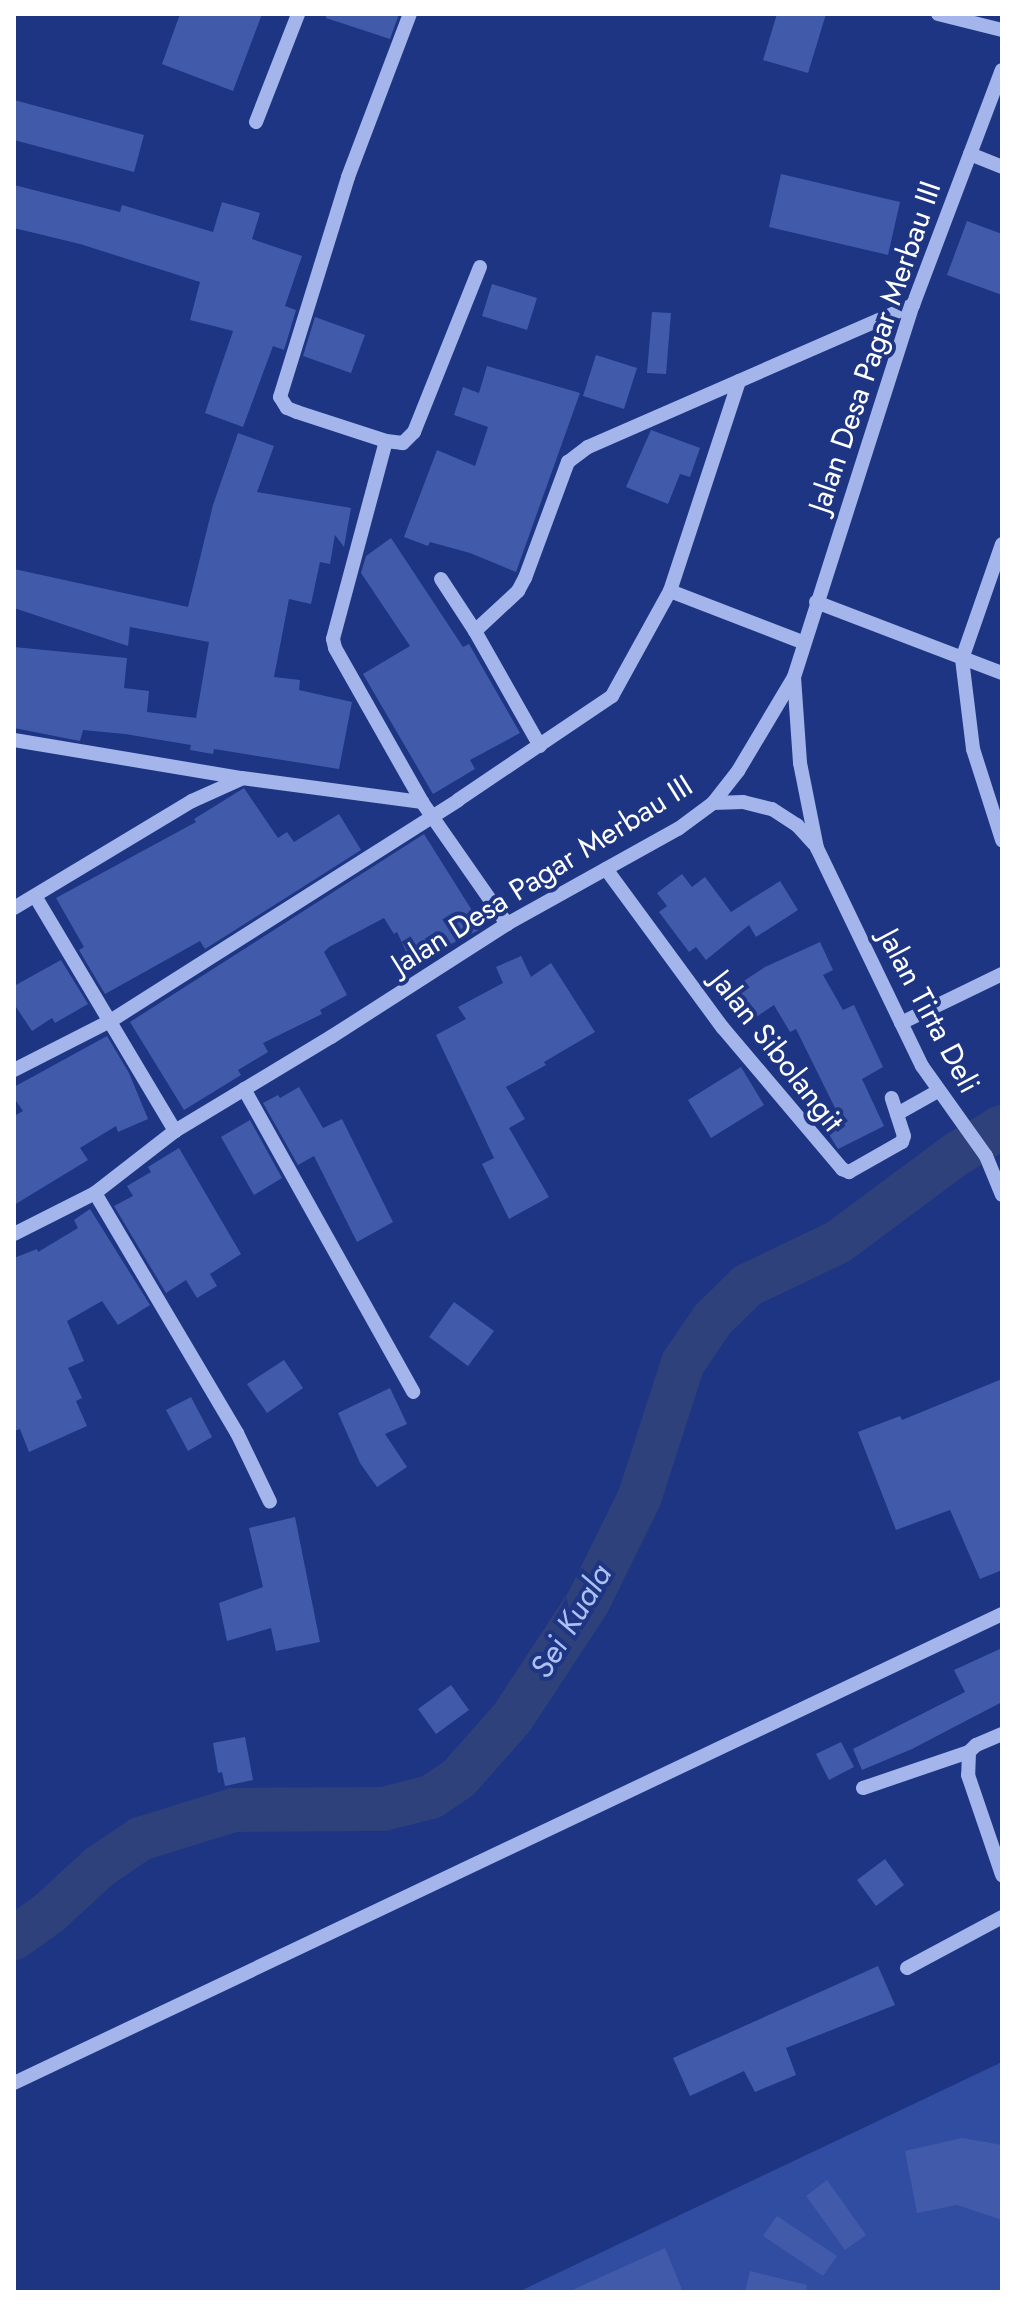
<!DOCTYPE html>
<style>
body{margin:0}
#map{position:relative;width:1016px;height:2306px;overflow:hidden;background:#1d3583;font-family:Jost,sans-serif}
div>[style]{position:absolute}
.green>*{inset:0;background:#304da1}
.river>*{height:44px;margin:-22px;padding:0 22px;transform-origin:22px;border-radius:22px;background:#2f417b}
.building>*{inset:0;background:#415baa}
.minor>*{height:14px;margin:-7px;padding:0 7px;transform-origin:7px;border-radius:7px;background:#a3b5ea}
span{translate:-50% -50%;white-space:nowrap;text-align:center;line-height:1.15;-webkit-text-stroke:8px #1d3583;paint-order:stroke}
.street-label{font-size:30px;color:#fff}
.water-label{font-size:32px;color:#aec0f2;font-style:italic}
.frame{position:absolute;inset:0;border:16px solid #fff;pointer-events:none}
</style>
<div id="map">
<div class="green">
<i style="clip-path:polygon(1002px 2062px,1002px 2292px,518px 2292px)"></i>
</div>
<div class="river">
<i style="left:14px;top:1938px;width:43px;rotate:-35.5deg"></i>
<i style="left:49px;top:1913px;width:68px;rotate:-42.6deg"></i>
<i style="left:99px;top:1867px;width:50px;rotate:-34.3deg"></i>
<i style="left:140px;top:1839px;width:97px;rotate:-17.3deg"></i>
<i style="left:233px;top:1810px;width:150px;rotate:-0.4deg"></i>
<i style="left:383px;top:1809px;width:49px;rotate:-14deg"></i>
<i style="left:431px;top:1797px;width:32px;rotate:-34deg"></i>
<i style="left:458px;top:1779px;width:81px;rotate:-48.5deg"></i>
<i style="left:512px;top:1718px;width:136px;rotate:-56.7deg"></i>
<i style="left:587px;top:1604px;width:117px;rotate:-63.7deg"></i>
<i style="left:639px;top:1499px;width:143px;rotate:-72.1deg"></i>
<i style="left:683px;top:1363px;width:53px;rotate:-55.7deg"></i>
<i style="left:713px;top:1319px;width:49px;rotate:-44.2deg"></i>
<i style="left:748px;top:1285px;width:100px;rotate:-25.5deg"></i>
<i style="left:838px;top:1242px;width:149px;rotate:-36.6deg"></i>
<i style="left:958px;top:1153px;width:51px;rotate:-30.6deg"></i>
</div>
<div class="building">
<i style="clip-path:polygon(180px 14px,262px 14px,233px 91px,162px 64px)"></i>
<i style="clip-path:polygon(326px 14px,399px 14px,390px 39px,326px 18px)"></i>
<i style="clip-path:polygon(777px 14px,826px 14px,808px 73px,763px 60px)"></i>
<i style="clip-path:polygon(14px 100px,144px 135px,134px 172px,14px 140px)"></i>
<i style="clip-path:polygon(781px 174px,900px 202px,888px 255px,769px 227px)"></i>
<i style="clip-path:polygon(14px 185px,120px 212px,122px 205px,213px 232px,222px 202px,260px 213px,252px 239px,302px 256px,285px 306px,296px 310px,284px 350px,273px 346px,243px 427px,205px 413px,233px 331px,190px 320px,200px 282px,80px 244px,14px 228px)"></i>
<i style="clip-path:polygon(967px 221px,1002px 234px,1002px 295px,947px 275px)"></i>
<i style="clip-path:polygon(492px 284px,537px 298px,527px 330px,482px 316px)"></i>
<i style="clip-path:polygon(652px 312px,671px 313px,666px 374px,647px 373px)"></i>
<i style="clip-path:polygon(315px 317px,365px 335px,351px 373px,303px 356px)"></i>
<i style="clip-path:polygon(596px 355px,637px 368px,624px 409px,583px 396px)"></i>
<i style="clip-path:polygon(487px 366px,580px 393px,516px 572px,470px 553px,430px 542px,428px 546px,404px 537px,437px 450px,475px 466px,488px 427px,454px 415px,463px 387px,479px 393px)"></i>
<i style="clip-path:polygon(651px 430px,700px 448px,690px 477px,680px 474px,668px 504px,626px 487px)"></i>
<i style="clip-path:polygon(238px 433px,274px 446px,257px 492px,351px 508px,344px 547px,335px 535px,330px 564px,320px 562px,311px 604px,289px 599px,274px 677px,300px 680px,299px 690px,352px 702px,339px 769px,214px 749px,213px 754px,190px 750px,191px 745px,125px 734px,83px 730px,80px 741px,14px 728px,14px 647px,127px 658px,124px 688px,149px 691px,147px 712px,196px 718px,209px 642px,130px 627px,128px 646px,14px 608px,14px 569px,188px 607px,213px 505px)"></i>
<i style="clip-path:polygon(391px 538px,463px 647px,469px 644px,520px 733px,470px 760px,475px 769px,433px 794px,363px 674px,410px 646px,361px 573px,366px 556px)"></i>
<i style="clip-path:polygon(244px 788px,278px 838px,287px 832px,294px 842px,339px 814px,361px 850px,205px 949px,200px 941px,105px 994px,79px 950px,84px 947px,56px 898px,196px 822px,194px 819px)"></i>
<i style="clip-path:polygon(424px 834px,483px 928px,441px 949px,440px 946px,410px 960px,397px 932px,394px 934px,384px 918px,329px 947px,324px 952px,347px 995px,320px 1010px,322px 1014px,263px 1043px,268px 1052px,238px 1070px,241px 1075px,184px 1110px,130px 1022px)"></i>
<i style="clip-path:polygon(682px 874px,692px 887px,705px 877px,731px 912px,780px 881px,798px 910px,756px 937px,749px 925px,706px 960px,696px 947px,689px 952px,659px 912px,667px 906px,657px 893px)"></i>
<i style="clip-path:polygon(820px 942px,833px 970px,823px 975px,843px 1010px,854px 1005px,883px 1067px,862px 1079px,884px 1126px,838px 1149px,820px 1120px,837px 1112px,796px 1029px,790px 1032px,774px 1005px,744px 1025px,724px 994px,765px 967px)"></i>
<i style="clip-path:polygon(521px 956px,531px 977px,551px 963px,595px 1032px,544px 1062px,546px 1065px,506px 1087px,525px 1119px,509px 1128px,549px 1197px,509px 1219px,482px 1164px,494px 1158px,436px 1035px,466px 1019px,458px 1007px,503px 983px,496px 967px)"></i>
<i style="clip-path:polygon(61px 960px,88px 1004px,55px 1023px,52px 1018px,32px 1031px,14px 1004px,14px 986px)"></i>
<i style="clip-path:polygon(107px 1036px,129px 1073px,148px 1119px,118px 1132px,116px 1126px,80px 1148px,88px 1160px,14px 1205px,14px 1116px,23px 1111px,14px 1098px,14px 1087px)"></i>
<i style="clip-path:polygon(741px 1067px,764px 1105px,711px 1138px,688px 1100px)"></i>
<i style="clip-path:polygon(299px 1087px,323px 1128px,342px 1119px,393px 1222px,357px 1242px,314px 1156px,298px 1165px,263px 1103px,278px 1095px,280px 1098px)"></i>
<i style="clip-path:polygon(250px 1120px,282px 1178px,254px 1195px,221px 1137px)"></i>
<i style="clip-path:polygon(179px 1148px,241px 1254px,210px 1274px,217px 1286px,197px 1298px,186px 1280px,166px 1293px,114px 1206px,133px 1196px,127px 1186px,151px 1172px,148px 1167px)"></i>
<i style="clip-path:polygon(90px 1209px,150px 1305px,118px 1325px,102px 1301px,67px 1321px,84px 1361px,68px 1368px,82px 1398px,76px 1401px,87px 1426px,29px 1452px,20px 1429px,14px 1431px,14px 1258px,37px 1249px,38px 1252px,78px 1228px,74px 1220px)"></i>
<i style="clip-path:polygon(454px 1302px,494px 1331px,468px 1366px,429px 1337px)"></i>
<i style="clip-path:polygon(284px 1360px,303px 1388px,267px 1413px,247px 1384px)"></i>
<i style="clip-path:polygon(1002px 1379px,1002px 1570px,980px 1579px,950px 1510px,896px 1530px,858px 1432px,900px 1416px,902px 1420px)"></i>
<i style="clip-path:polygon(390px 1388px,407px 1424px,385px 1434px,407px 1467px,377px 1487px,360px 1463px,338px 1413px)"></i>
<i style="clip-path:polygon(191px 1397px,212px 1437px,188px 1451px,166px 1410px)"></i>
<i style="clip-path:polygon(295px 1517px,320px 1642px,276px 1651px,271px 1628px,227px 1641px,219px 1603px,263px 1587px,249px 1528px)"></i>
<i style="clip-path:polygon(1002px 1648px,1002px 1702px,912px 1749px,862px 1770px,853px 1749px,965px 1692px,954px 1670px)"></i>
<i style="clip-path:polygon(451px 1685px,469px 1710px,436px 1734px,418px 1709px)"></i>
<i style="clip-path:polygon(245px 1737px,253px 1780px,225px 1786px,222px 1772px,218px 1773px,213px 1743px)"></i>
<i style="clip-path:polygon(841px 1742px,854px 1767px,829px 1780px,816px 1754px)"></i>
<i style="clip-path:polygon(885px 1859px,904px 1885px,876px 1906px,857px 1880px)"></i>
<i style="clip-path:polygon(878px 1966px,895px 2005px,786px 2048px,796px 2075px,755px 2092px,744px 2071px,690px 2096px,673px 2058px)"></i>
<i style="clip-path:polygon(962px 2138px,1002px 2145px,1002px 2220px,957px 2205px,917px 2213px,905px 2151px)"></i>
<i style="clip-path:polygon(827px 2180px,866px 2235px,845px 2250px,806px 2196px)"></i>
<i style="clip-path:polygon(777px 2216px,837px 2256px,823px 2276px,763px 2236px)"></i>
<i style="clip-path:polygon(665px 2248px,683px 2292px,568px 2292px,632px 2263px)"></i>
<i style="clip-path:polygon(750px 2271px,807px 2285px,806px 2292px,745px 2292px)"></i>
</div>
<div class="minor">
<i style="left:938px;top:14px;width:66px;rotate:14deg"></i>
<i style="left:256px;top:122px;width:116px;rotate:-68.7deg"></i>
<i style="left:970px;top:154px;width:35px;rotate:22deg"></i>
<i style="left:480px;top:267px;width:178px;rotate:111.8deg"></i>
<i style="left:414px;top:432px;width:16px;rotate:135deg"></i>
<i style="left:403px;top:443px;width:17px;rotate:-173deg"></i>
<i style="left:386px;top:441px;width:205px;rotate:105deg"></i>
<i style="left:333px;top:639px;width:9px;rotate:77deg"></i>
<i style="left:335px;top:648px;width:177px;rotate:60.5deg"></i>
<i style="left:422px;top:802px;width:149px;rotate:55.1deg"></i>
<i style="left:386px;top:441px;width:94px;rotate:-162deg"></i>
<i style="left:297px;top:412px;width:11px;rotate:-158deg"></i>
<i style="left:287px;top:408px;width:13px;rotate:-122deg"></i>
<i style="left:280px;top:397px;width:230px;rotate:-72.8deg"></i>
<i style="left:348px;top:177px;width:174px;rotate:-69.2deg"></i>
<i style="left:1002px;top:544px;width:122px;rotate:109.2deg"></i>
<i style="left:962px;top:659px;width:91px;rotate:83deg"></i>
<i style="left:973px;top:749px;width:96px;rotate:72.3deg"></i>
<i style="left:441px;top:579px;width:62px;rotate:56.8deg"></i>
<i style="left:670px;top:591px;width:142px;rotate:21.1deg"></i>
<i style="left:816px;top:602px;width:199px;rotate:20.9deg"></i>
<i style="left:794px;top:677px;width:86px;rotate:86deg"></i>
<i style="left:800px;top:763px;width:87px;rotate:78.7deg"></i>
<i style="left:817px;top:848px;width:242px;rotate:64.3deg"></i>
<i style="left:922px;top:1066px;width:110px;rotate:54.6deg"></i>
<i style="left:986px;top:1156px;width:42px;rotate:67.7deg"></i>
<i style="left:14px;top:740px;width:231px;rotate:9.5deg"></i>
<i style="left:242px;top:778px;width:182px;rotate:7.6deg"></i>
<i style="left:540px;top:746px;width:132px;rotate:-119.5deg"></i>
<i style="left:475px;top:631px;width:59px;rotate:-42.9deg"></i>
<i style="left:518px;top:591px;width:15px;rotate:-62deg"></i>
<i style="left:525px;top:578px;width:124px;rotate:-69.7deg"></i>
<i style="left:568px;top:462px;width:25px;rotate:-37deg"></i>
<i style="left:588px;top:447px;width:355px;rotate:-23.6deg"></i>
<i style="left:713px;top:803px;width:30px;rotate:-2deg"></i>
<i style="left:743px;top:802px;width:30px;rotate:14deg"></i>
<i style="left:772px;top:809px;width:30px;rotate:33deg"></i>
<i style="left:797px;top:825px;width:25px;rotate:48deg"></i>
<i style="left:606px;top:869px;width:197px;rotate:53.7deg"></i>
<i style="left:723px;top:1028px;width:185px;rotate:49.8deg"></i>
<i style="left:842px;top:1169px;width:8px;rotate:23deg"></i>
<i style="left:849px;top:1172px;width:61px;rotate:-29.5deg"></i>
<i style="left:902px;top:1142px;width:6px;rotate:-72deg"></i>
<i style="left:904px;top:1136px;width:40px;rotate:-108deg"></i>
<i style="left:35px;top:896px;width:274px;rotate:59.2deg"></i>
<i style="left:14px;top:908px;width:208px;rotate:-31deg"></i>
<i style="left:192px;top:801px;width:54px;rotate:-24.2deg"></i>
<i style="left:901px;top:1023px;width:112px;rotate:-25.9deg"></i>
<i style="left:14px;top:1070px;width:110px;rotate:-27deg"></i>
<i style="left:112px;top:1020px;width:410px;rotate:-32.4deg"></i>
<i style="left:458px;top:800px;width:186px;rotate:-34deg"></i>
<i style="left:612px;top:696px;width:120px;rotate:-61.1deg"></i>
<i style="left:670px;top:591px;width:221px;rotate:-71.8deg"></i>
<i style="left:244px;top:1089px;width:347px;rotate:60.8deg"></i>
<i style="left:897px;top:1114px;width:47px;rotate:-29.3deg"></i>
<i style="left:95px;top:1193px;width:279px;rotate:59.4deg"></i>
<i style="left:237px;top:1433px;width:76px;rotate:64.4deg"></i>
<i style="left:14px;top:1234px;width:91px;rotate:-26.8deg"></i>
<i style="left:95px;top:1193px;width:101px;rotate:-37.8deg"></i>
<i style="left:175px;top:1131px;width:182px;rotate:-31.1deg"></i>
<i style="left:331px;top:1037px;width:209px;rotate:-32.7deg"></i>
<i style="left:507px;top:924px;width:196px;rotate:-29.1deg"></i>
<i style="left:678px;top:829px;width:44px;rotate:-36.6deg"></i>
<i style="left:713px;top:803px;width:41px;rotate:-52deg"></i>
<i style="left:738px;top:771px;width:109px;rotate:-59.2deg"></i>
<i style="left:794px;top:677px;width:391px;rotate:-72.3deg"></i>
<i style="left:913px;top:305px;width:251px;rotate:-69.3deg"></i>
<i style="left:1002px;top:1734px;width:28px;rotate:157deg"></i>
<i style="left:976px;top:1745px;width:10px;rotate:135deg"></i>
<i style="left:969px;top:1752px;width:23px;rotate:92deg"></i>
<i style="left:968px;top:1775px;width:106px;rotate:71.2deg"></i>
<i style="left:863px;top:1788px;width:112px;rotate:-18.8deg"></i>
<i style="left:907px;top:1968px;width:108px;rotate:-28.2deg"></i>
<i style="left:14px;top:2083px;width:1094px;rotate:-25.39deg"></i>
</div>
<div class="street-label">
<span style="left:875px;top:347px;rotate:-71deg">Jalan Desa Pagar Merbau III</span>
<span style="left:542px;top:875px;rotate:-32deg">Jalan Desa Pagar Merbau III</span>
<span style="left:929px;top:1011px;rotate:62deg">Jalan Tirta Deli</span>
<span style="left:777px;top:1051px;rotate:52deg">Jalan Sibolangit</span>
</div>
<div class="water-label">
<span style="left:571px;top:1621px;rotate:-59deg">Sei Kuala</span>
</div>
<div class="frame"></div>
</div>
